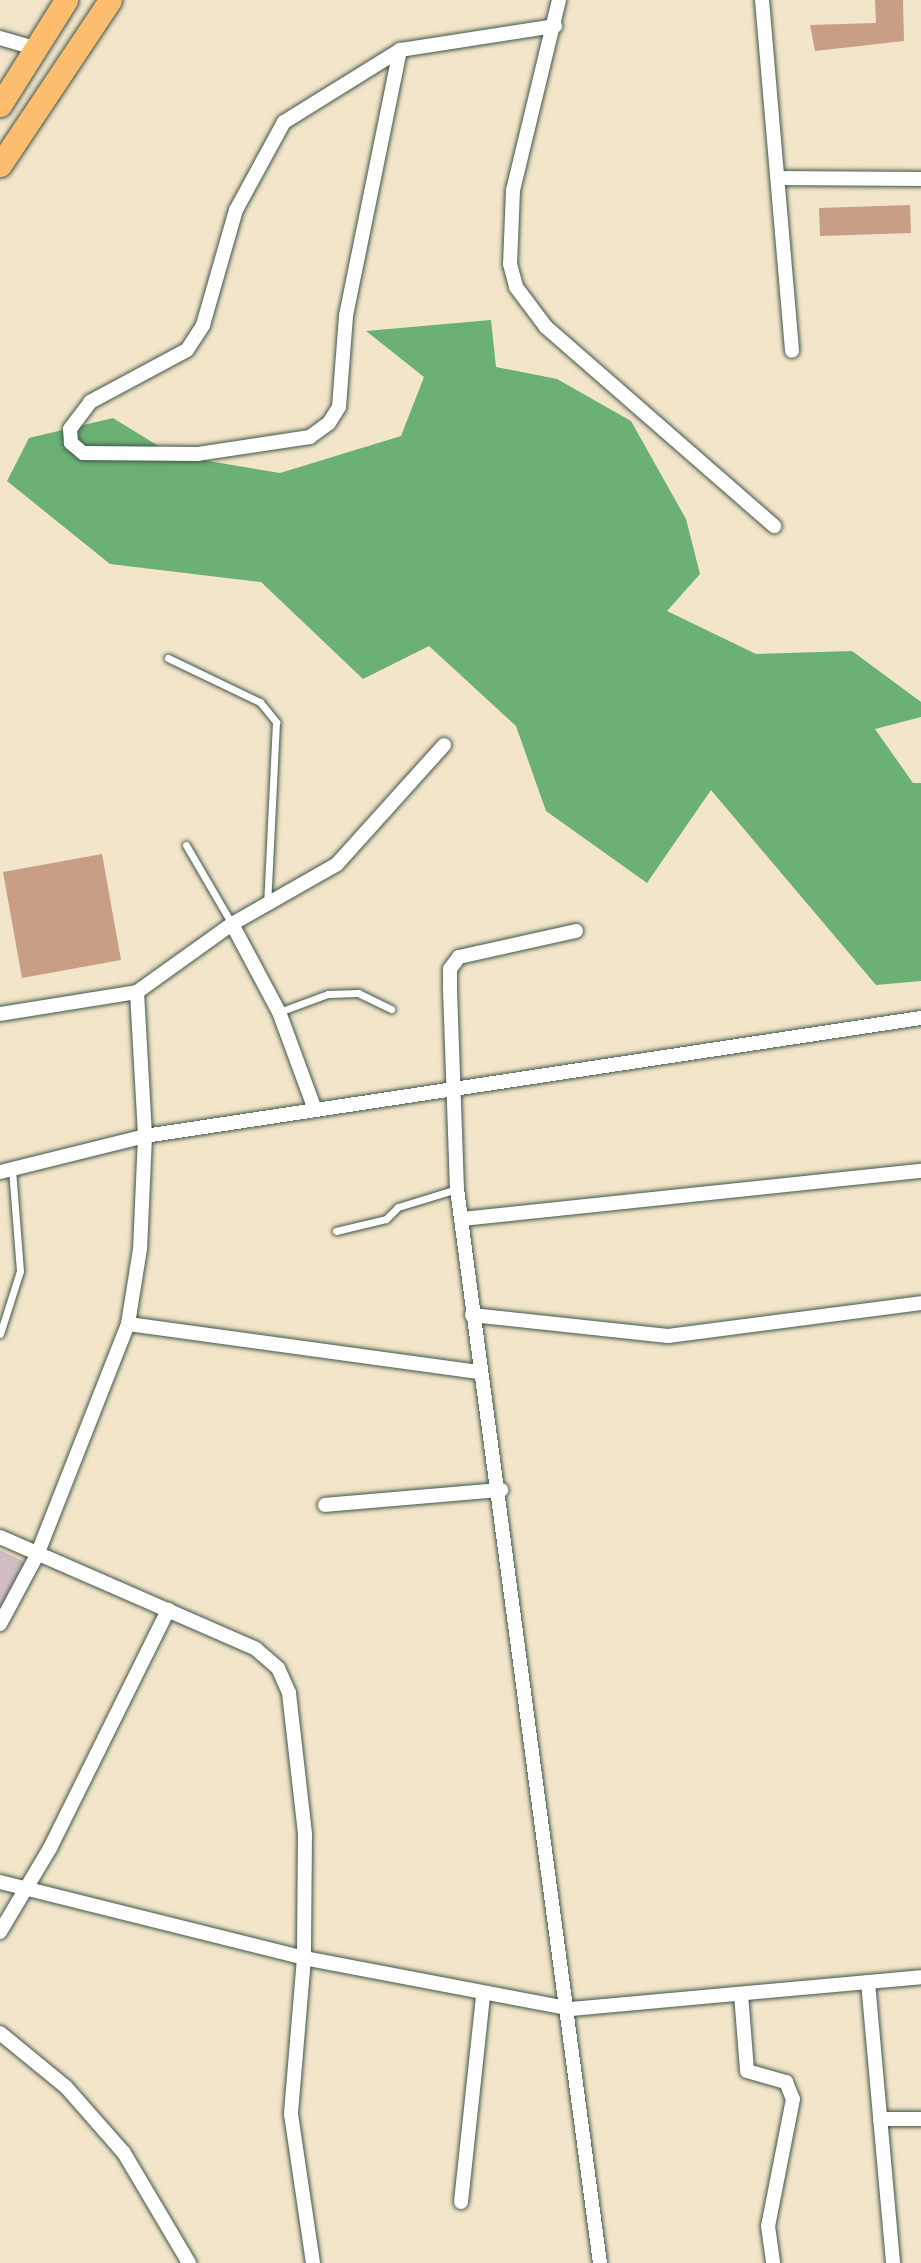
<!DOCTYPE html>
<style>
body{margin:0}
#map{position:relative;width:921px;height:2263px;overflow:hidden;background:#f3e5c9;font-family:Kalam,sans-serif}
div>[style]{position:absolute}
.industrial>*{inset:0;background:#d2bec2}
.forest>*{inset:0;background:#6bb074}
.building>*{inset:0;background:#c89e85}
.roads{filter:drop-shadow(0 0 2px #3f564a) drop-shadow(0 0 2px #3f564a)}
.service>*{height:7px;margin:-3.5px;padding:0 3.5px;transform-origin:3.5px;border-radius:3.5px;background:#fff}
.minor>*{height:14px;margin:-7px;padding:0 7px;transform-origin:7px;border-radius:7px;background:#fff}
.primary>*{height:23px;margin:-11.5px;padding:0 11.5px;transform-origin:11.5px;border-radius:11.5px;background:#fcbd6e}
span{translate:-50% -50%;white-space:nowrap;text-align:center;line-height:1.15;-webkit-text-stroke:5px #fcf5e5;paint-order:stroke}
</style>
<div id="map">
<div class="industrial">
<i style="clip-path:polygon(0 1550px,25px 1562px,0 1609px)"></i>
</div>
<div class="forest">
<i style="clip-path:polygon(491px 320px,496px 367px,557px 379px,631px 421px,686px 519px,700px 574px,667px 611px,756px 654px,852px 651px,921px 702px,921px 717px,875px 729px,913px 783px,921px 783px,921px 981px,876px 985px,711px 790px,647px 883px,546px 811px,516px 726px,429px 646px,363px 679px,261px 582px,110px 564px,7px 481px,29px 438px,113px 418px,173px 455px,280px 473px,401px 436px,424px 377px,366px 331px)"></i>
</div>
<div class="building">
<i style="clip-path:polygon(875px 0,903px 0,904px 41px,815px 51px,810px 25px,876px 23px)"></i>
<i style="clip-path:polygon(910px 205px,911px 233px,820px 236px,819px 208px)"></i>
<i style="clip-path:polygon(102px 854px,121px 960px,22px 978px,3px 872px)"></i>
</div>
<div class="roads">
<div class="service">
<i style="left:168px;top:658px;width:102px;rotate:25.6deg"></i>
<i style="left:260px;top:702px;width:26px;rotate:51deg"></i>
<i style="left:276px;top:722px;width:182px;rotate:92.8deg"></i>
<i style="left:186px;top:845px;width:91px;rotate:59.8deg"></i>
<i style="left:279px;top:1012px;width:52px;rotate:-20.2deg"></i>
<i style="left:328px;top:994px;width:30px;rotate:-2deg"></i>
<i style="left:358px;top:993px;width:37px;rotate:26deg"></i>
<i style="left:336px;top:1231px;width:51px;rotate:-13.5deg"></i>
<i style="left:386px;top:1219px;width:17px;rotate:-45deg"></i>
<i style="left:398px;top:1207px;width:62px;rotate:-17deg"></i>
<i style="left:0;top:1334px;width:66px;rotate:-72.4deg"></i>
<i style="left:20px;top:1271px;width:102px;rotate:-94.5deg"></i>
</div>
<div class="minor">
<i style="left:559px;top:0;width:195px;rotate:103.6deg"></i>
<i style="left:513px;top:190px;width:74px;rotate:92.3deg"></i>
<i style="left:510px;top:264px;width:24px;rotate:75deg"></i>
<i style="left:516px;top:287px;width:50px;rotate:53.1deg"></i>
<i style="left:546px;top:327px;width:303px;rotate:41.1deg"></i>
<i style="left:762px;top:0;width:352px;rotate:85.1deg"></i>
<i style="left:0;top:38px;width:36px;rotate:16deg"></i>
<i style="left:400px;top:50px;width:271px;rotate:101.5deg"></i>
<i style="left:346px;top:316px;width:91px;rotate:94.4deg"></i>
<i style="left:339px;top:407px;width:19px;rotate:122deg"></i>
<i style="left:329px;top:423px;width:24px;rotate:144deg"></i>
<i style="left:310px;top:437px;width:113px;rotate:171.4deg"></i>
<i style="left:198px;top:454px;width:115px;rotate:-179.5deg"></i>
<i style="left:83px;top:453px;width:16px;rotate:-140deg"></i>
<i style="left:71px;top:443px;width:14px;rotate:-94deg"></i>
<i style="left:70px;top:429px;width:34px;rotate:-53deg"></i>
<i style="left:90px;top:402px;width:110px;rotate:-28.2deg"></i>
<i style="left:187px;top:350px;width:30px;rotate:-57deg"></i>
<i style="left:203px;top:325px;width:120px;rotate:-74deg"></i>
<i style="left:236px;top:210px;width:100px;rotate:-61.4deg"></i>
<i style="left:284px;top:122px;width:137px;rotate:-31.8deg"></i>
<i style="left:400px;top:50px;width:157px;rotate:-8.8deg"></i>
<i style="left:779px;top:178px;width:142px;rotate:0.4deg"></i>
<i style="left:232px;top:924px;width:100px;rotate:61.9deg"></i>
<i style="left:279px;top:1012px;width:104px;rotate:69.8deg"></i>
<i style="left:576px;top:931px;width:120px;rotate:167.5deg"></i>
<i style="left:459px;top:957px;width:15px;rotate:127deg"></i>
<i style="left:450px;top:969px;width:20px;rotate:90deg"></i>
<i style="left:450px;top:989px;width:200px;rotate:88deg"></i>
<i style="left:457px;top:1189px;width:1083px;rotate:82.42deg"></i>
<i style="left:137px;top:992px;width:117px;rotate:-35.6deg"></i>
<i style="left:232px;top:924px;width:121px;rotate:-29.7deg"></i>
<i style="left:337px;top:864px;width:160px;rotate:-48deg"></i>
<i style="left:0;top:1014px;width:139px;rotate:-9.1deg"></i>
<i style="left:137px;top:992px;width:144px;rotate:86.8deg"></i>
<i style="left:145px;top:1136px;width:113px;rotate:92.5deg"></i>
<i style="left:140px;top:1249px;width:76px;rotate:99.1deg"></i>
<i style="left:128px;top:1324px;width:251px;rotate:111.5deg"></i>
<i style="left:36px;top:1557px;width:76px;rotate:118.2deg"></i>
<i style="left:0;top:1172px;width:149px;rotate:-13.9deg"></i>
<i style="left:145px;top:1136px;width:785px;rotate:-8.65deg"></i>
<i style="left:462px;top:1219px;width:462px;rotate:-6deg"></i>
<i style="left:472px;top:1315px;width:197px;rotate:6.1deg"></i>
<i style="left:668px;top:1336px;width:255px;rotate:-7.4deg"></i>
<i style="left:128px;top:1324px;width:354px;rotate:7.8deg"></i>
<i style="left:325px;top:1505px;width:177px;rotate:-4.9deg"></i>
<i style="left:0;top:1537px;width:279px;rotate:23.6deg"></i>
<i style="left:256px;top:1649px;width:29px;rotate:41deg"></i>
<i style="left:278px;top:1668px;width:27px;rotate:66deg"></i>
<i style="left:289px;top:1693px;width:142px;rotate:83.5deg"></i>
<i style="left:305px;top:1834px;width:124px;rotate:90.5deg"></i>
<i style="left:304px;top:1958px;width:157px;rotate:94.8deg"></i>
<i style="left:291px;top:2114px;width:151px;rotate:81.6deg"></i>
<i style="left:0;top:1882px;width:313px;rotate:14deg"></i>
<i style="left:304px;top:1958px;width:272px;rotate:10.8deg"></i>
<i style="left:571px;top:2009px;width:351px;rotate:-5.2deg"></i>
<i style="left:0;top:1932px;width:98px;rotate:-59.2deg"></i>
<i style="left:50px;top:1848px;width:266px;rotate:-63.6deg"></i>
<i style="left:868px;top:1982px;width:282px;rotate:84.9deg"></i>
<i style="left:741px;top:1994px;width:77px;rotate:85.5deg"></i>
<i style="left:747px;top:2071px;width:41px;rotate:15.8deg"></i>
<i style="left:786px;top:2082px;width:18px;rotate:68deg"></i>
<i style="left:793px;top:2099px;width:129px;rotate:101.1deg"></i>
<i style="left:768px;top:2226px;width:37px;rotate:82deg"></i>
<i style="left:0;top:2033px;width:85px;rotate:39.3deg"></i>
<i style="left:66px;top:2087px;width:88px;rotate:48.7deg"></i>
<i style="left:124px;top:2153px;width:128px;rotate:59.4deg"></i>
<i style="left:880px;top:2119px;width:41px"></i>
<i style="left:461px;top:2202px;width:208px;rotate:-83.9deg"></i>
</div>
<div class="primary">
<i style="left:0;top:105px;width:124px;rotate:-57.8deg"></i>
<i style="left:0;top:165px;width:198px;rotate:-56.3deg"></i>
</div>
</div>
</div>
